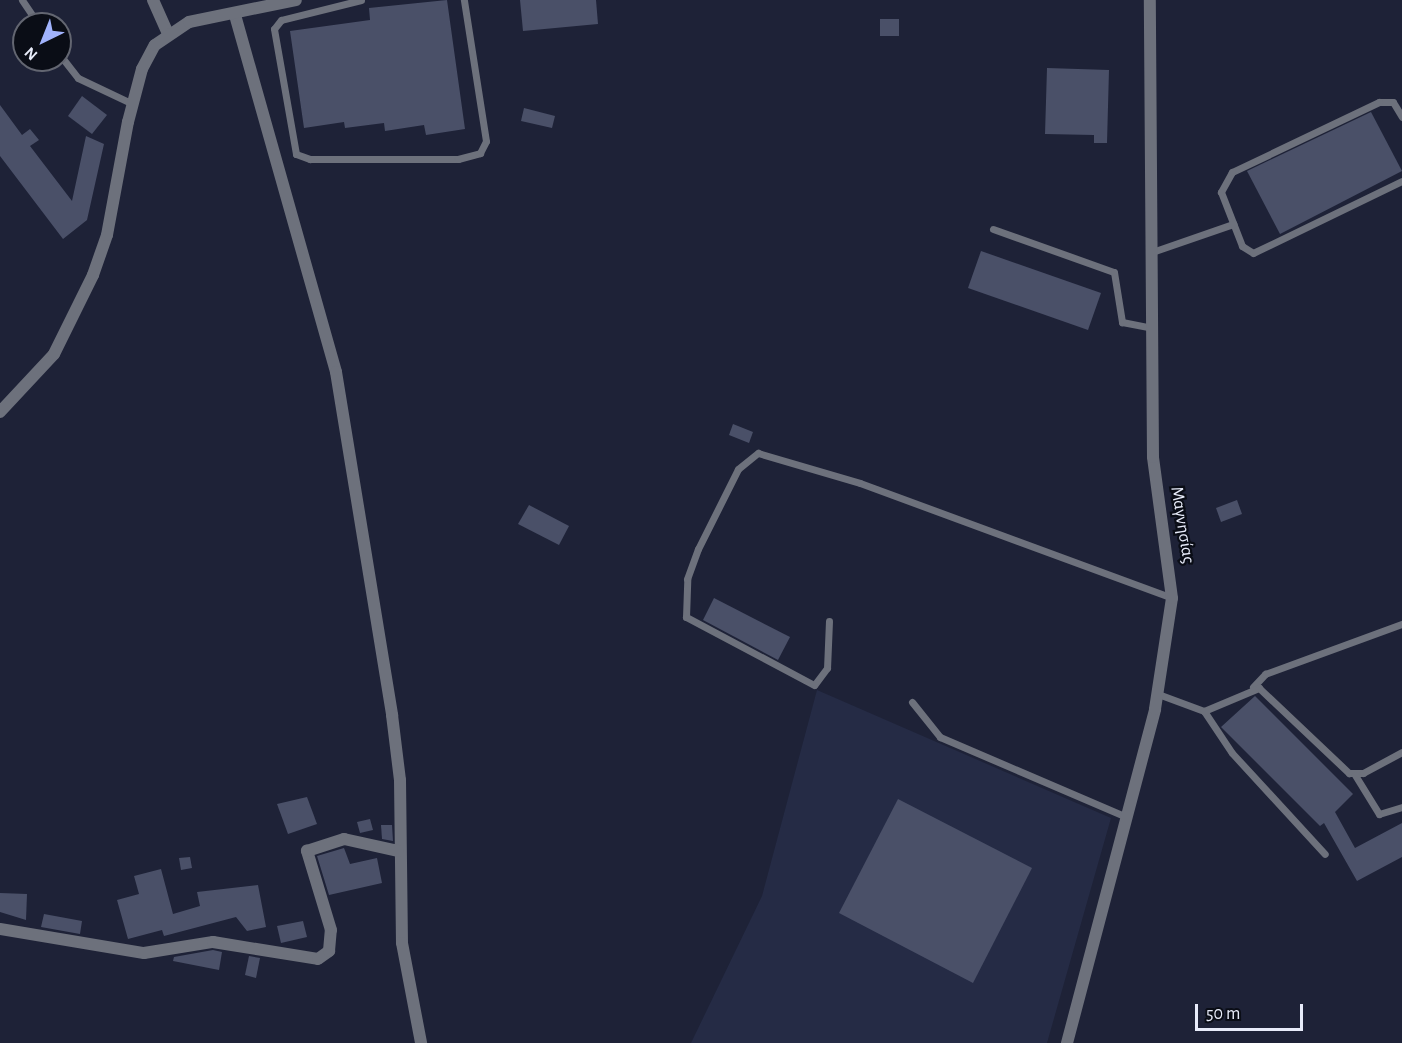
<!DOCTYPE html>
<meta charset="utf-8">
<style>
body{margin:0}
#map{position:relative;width:1402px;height:1043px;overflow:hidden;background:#1e2237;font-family:"Alegreya Sans",sans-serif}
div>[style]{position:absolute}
.built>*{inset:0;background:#252b45}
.building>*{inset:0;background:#4a5068}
.service>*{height:7px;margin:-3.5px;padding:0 3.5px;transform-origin:3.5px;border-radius:3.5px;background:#6d717c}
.minor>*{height:12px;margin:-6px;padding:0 6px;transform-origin:6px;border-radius:6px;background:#6d717c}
.tertiary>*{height:12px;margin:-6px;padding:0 6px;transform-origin:6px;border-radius:6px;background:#6d717c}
span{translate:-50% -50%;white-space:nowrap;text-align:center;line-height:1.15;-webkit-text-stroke:4.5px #0a0d16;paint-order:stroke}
.street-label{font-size:18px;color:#e8ecfa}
.north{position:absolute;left:12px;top:12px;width:60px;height:60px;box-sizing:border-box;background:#0a0d16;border:2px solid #636671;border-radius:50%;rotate:223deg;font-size:16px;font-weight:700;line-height:24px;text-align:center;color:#e8ecfa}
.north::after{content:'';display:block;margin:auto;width:21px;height:27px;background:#a1b3fd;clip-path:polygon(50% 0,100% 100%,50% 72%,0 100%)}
.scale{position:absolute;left:1195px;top:1004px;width:108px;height:27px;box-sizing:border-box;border:3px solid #e8ecfa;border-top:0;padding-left:8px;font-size:18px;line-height:21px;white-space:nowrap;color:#e8ecfa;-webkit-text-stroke:4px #0a0d16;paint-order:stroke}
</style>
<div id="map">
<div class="built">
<i style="clip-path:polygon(817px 690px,1111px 818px,1047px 1043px,691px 1043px,762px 896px)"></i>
</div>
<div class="building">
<i style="clip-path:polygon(447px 0,465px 129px,426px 135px,424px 125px,385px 131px,384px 123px,345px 128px,344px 122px,304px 128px,290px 31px,370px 20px,369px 8px)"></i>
<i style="clip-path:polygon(520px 0,596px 0,598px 24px,523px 31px)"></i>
<i style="clip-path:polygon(880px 19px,899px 19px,899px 36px,880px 36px)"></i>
<i style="clip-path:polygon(1047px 68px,1109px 70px,1107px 143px,1094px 143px,1094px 135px,1045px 134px)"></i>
<i style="clip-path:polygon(82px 96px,107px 115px,92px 134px,68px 116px)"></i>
<i style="clip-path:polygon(0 105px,22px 135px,30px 129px,39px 140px,30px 146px,72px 201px,86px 136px,104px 144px,87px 220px,63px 239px,0 156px)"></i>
<i style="clip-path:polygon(524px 108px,555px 116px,552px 128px,521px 121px)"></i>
<i style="clip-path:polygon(1371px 112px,1402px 171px,1280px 234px,1247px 171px)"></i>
<i style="clip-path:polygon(981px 251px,1101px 293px,1088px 330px,968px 288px)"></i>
<i style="clip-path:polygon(733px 424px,753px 432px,749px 443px,729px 435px)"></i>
<i style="clip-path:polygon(1237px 500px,1242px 514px,1221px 522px,1216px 508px)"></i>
<i style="clip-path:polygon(529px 505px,569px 526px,559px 545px,518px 524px)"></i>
<i style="clip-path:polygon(714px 598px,790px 637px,778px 660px,703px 620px)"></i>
<i style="clip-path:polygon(1255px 696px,1353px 794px,1335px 812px,1355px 848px,1402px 823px,1402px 857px,1357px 881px,1324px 823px,1320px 826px,1221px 727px)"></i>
<i style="clip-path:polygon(307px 797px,317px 824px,288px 834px,277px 804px)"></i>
<i style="clip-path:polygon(898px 799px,1032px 868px,973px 983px,839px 913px)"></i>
<i style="clip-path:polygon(370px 819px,373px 830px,360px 833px,357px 822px)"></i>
<i style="clip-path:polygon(381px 825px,392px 825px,393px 841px,382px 839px)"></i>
<i style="clip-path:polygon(344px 848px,350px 864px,377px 858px,382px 883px,329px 895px,317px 856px)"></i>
<i style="clip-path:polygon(190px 857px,192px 868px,181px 870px,179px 858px)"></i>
<i style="clip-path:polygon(161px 869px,173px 914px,200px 906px,197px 892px,258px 885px,266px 927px,247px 931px,236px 917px,164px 936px,162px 930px,128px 939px,117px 900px,139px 894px,134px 876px)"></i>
<i style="clip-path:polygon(0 893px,27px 894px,26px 920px,0 912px)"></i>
<i style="clip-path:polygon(44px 914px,82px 921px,80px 934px,41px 927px)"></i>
<i style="clip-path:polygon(303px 921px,307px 937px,281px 943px,277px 926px)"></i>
<i style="clip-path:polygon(213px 950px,222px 952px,219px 970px,173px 961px,174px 957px)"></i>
<i style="clip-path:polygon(249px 956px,260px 958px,256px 978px,245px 975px)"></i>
</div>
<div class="service">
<i style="left:22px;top:0;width:29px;rotate:56deg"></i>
<i style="left:361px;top:0;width:82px;rotate:166deg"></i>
<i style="left:281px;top:20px;width:11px;rotate:128deg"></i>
<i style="left:274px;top:29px;width:127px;rotate:80deg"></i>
<i style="left:296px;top:154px;width:15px;rotate:20deg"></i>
<i style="left:310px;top:159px;width:148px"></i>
<i style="left:458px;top:159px;width:23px;rotate:-15deg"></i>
<i style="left:480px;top:153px;width:13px;rotate:-63deg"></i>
<i style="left:486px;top:141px;width:143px;rotate:-98.9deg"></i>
<i style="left:60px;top:55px;width:29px;rotate:52deg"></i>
<i style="left:78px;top:78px;width:61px;rotate:25.3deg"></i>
<i style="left:1402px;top:117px;width:17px;rotate:-121deg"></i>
<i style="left:1393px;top:102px;width:14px;rotate:180deg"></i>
<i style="left:1379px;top:102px;width:163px;rotate:154.5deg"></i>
<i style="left:1232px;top:172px;width:23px;rotate:119deg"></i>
<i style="left:1221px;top:192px;width:58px;rotate:68.7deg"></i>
<i style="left:1242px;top:246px;width:13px;rotate:32deg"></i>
<i style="left:1253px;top:253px;width:165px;rotate:-25.8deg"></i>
<i style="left:993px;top:229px;width:128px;rotate:19.6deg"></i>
<i style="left:1114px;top:272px;width:51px;rotate:80.9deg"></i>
<i style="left:1122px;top:322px;width:32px;rotate:11deg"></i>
<i style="left:1155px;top:251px;width:83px;rotate:-19.1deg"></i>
<i style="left:829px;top:621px;width:47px;rotate:92.4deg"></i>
<i style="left:827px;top:668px;width:21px;rotate:127deg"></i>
<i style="left:814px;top:685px;width:145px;rotate:-152deg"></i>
<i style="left:686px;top:617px;width:38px;rotate:-88deg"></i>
<i style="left:687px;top:579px;width:32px;rotate:-70deg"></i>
<i style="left:698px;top:549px;width:89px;rotate:-63.4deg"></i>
<i style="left:738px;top:469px;width:26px;rotate:-39deg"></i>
<i style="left:758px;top:453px;width:106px;rotate:16.4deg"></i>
<i style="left:860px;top:483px;width:333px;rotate:20.2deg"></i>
<i style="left:1253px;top:687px;width:18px;rotate:-47deg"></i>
<i style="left:1265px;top:674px;width:146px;rotate:-20.1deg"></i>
<i style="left:1158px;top:694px;width:49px;rotate:20.3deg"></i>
<i style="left:1204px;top:711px;width:50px;rotate:56.3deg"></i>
<i style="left:1232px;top:753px;width:137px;rotate:47.4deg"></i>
<i style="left:912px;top:702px;width:45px;rotate:51.3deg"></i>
<i style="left:940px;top:737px;width:203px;rotate:23.2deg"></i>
<i style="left:1204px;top:711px;width:60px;rotate:-22.7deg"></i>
<i style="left:1259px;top:688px;width:124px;rotate:43.4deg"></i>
<i style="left:1349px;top:773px;width:14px"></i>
<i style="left:1363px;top:773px;width:44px;rotate:-28.3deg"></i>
<i style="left:1355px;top:775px;width:46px;rotate:58.4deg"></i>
<i style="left:1379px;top:814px;width:24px;rotate:-17deg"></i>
</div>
<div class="minor">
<i style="left:153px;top:0;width:35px;rotate:66deg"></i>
<i style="left:235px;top:15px;width:371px;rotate:74.2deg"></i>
<i style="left:336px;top:372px;width:348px;rotate:80.7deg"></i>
<i style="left:392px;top:715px;width:65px;rotate:83deg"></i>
<i style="left:400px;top:780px;width:163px;rotate:89.3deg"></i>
<i style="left:402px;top:943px;width:102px;rotate:79.2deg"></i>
<i style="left:0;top:412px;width:79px;rotate:-47deg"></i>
<i style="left:54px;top:354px;width:88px;rotate:-63.7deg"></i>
<i style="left:93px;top:275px;width:42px;rotate:-70.7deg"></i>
<i style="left:107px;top:235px;width:115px;rotate:-79.5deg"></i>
<i style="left:128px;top:122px;width:55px;rotate:-75.2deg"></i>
<i style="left:142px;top:69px;width:27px;rotate:-62deg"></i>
<i style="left:155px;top:45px;width:41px;rotate:-34.1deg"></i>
<i style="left:189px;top:22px;width:109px;rotate:-11.6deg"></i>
<i style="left:0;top:929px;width:146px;rotate:9.5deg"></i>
<i style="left:144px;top:953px;width:70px;rotate:-9.1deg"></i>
<i style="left:213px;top:942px;width:106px;rotate:9.2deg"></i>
<i style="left:318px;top:959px;width:14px;rotate:-36deg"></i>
<i style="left:329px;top:951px;width:21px;rotate:-85deg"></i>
<i style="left:331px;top:930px;width:83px;rotate:-106.9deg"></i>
<i style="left:307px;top:851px;width:39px;rotate:-18deg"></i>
<i style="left:344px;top:839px;width:55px;rotate:12.5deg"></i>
</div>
<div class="tertiary">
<i style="left:1067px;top:1043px;width:345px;rotate:-75.2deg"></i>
<i style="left:1155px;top:709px;width:112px;rotate:-81.3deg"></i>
<i style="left:1172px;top:598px;width:142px;rotate:-97.7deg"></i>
<i style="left:1153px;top:457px;width:457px;rotate:-90.4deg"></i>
</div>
<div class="street-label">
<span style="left:1182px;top:525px;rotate:81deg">Μαγνησίας</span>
</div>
<div class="north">N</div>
<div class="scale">50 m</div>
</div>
